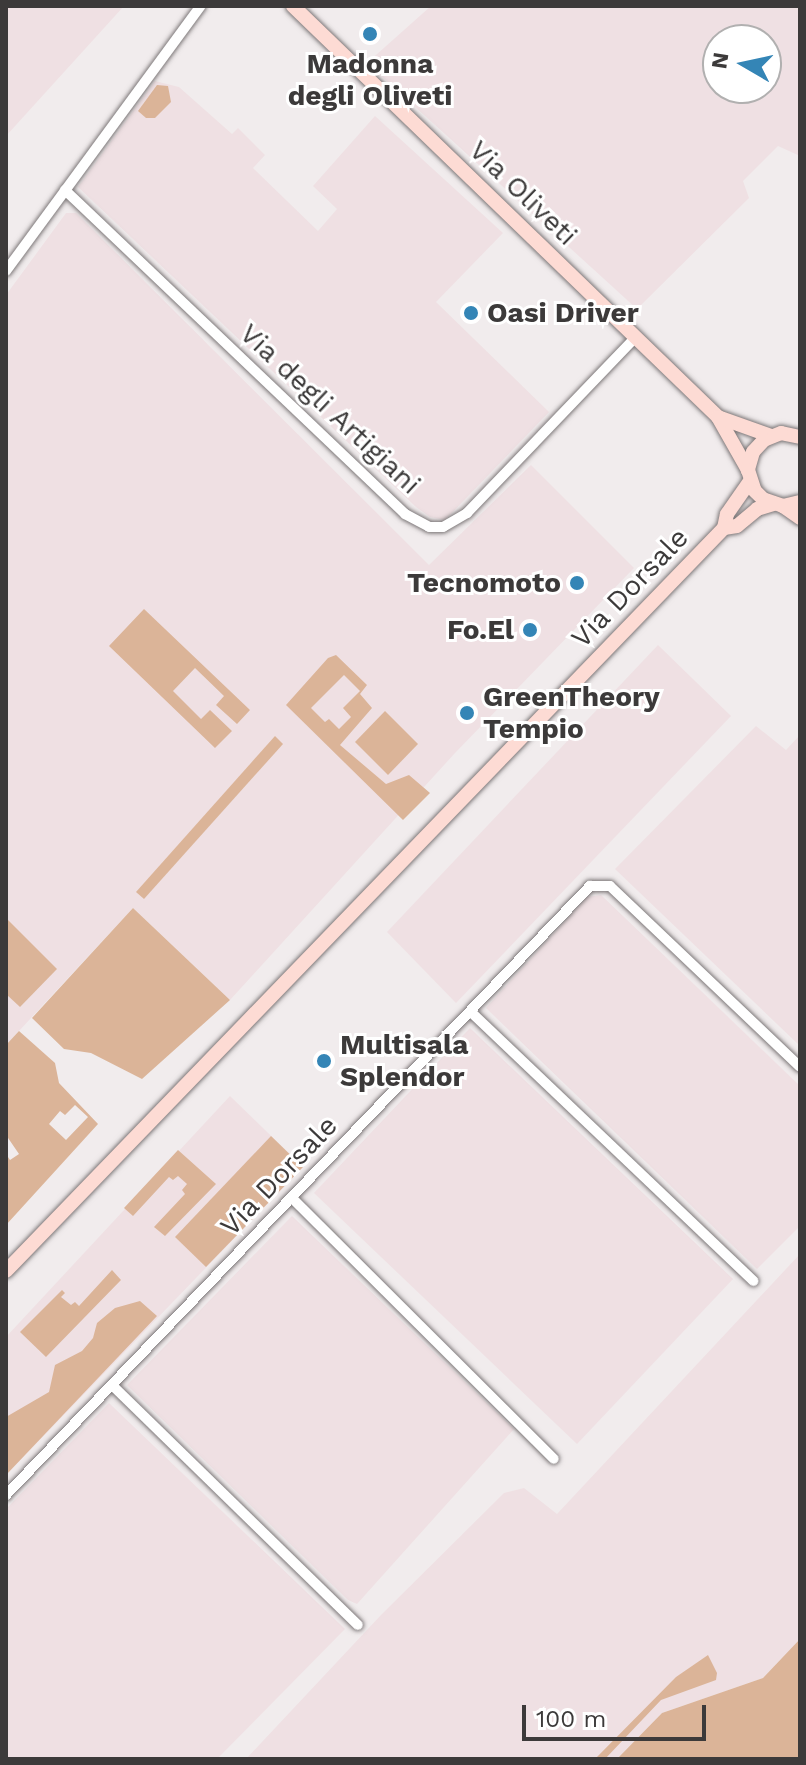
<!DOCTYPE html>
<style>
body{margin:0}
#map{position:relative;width:806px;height:1765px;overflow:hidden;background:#f1eced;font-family:"Work Sans",sans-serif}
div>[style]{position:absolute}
.built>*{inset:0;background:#efe0e3}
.green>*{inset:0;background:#dbb498}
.roads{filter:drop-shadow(0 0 2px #7d7879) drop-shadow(0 0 2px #7d7879)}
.street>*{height:10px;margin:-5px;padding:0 5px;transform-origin:5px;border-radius:5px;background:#fff}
.secondary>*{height:14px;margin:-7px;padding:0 7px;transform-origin:7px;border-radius:7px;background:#fddbd4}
.dots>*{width:22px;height:22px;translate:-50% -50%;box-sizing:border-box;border:4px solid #fff;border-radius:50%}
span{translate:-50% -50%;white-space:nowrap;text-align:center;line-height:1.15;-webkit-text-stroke:6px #fff;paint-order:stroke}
.poi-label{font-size:28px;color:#3c3a3a;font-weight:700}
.left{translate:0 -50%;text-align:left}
.right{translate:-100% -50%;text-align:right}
.street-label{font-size:28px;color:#3c3a3a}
.frame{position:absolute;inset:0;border:8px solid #3c3a3a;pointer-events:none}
.north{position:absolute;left:702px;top:24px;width:80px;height:80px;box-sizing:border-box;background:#fff;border:2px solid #b1b0b0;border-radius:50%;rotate:279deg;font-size:22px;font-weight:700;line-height:32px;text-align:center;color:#3c3a3a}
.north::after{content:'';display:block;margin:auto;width:28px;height:36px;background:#3485b6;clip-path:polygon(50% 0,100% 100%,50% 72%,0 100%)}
.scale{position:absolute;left:522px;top:1705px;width:184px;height:36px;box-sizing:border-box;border:4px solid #3c3a3a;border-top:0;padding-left:10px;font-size:24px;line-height:28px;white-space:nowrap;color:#3c3a3a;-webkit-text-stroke:6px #fff;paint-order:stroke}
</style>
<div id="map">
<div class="built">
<i style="clip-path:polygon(6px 6px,124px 6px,6px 136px)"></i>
<i style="clip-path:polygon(evenodd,431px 6px,800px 6px,800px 156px,778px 146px,743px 181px,749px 198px,637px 309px,367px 63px,431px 6px,718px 40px,766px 40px,766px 88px,718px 88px,718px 40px)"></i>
<i style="clip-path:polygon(155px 81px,179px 87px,232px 134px,238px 128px,265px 155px,253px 168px,318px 231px,337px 209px,313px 186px,375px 116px,503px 233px,436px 302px,549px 412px,445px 520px,430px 517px,416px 507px,78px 187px)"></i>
<i style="clip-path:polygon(66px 213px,76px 213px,429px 565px,531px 465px,634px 568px,455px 753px,230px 1000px,133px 908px,6px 1045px,6px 295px)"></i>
<i style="clip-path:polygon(658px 645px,731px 716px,456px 1003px,387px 932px)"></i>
<i style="clip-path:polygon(756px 726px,786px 750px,800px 735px,800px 1046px,615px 869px)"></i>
<i style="clip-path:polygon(601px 895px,800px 1086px,800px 1226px,757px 1269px,486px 1008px,587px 897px)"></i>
<i style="clip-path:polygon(470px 1028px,733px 1279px,577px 1444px,314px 1193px)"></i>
<i style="clip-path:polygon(230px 1096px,303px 1167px,6px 1475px,6px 1337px)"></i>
<i style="clip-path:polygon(292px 1216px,514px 1429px,357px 1604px,348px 1600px,127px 1385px)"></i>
<i style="clip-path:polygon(800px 1254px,800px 1639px,763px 1678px,662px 1713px,617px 1759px,246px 1759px,381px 1615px,504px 1493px,524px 1488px,557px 1514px)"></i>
<i style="clip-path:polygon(109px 1403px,345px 1629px,217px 1759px,6px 1759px,6px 1509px)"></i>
</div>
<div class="green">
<i style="clip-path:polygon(157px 85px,168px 86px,171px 102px,155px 118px,146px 118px,138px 111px)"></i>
<i style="clip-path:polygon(144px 609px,250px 710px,237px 724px,216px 705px,224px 696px,195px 668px,173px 691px,201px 719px,210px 710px,232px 731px,215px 748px,109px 646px)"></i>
<i style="clip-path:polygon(evenodd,336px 655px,367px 685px,360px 694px,372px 708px,340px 745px,386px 784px,409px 775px,430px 793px,403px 820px,286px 705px,328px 658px,336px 655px,344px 675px,360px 691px,343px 708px,351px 717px,339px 729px,329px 719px,325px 722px,311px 708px,344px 675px)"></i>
<i style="clip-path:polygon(385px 711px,418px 744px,388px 775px,355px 742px)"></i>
<i style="clip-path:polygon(275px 736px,283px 744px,144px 899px,136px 892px)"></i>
<i style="clip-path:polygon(133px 908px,230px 1000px,142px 1079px,91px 1053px,64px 1049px,32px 1018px)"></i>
<i style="clip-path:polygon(6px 918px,57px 969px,20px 1007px,6px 994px)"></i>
<i style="clip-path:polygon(evenodd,19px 1031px,55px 1063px,59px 1083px,98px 1124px,6px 1225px,6px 1154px,10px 1160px,19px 1154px,6px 1135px,6px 1045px,19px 1031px,75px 1105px,88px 1117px,66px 1140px,49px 1124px,60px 1111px,65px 1115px,75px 1105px)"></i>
<i style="clip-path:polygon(271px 1136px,303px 1167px,206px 1267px,175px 1237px)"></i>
<i style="clip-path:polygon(178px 1150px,216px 1184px,165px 1236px,154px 1227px,185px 1194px,182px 1190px,187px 1184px,178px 1176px,173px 1180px,169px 1177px,133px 1216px,124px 1208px)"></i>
<i style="clip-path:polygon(112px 1270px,121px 1280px,46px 1357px,20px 1332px,62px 1290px,65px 1293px,61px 1297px,71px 1305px,75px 1302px,79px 1306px)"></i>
<i style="clip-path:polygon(140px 1301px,157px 1316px,6px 1475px,6px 1417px,49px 1392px,55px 1365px,82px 1351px,93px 1338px,97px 1323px,115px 1308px)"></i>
<i style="clip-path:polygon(800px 1639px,800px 1759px,617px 1759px,662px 1713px,763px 1678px)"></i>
<i style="clip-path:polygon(708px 1655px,717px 1673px,716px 1680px,661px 1700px,605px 1759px,595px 1759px,676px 1677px)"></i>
</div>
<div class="roads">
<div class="street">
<i style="left:65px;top:190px;width:470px;rotate:43.6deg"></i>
<i style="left:405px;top:514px;width:27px;rotate:28deg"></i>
<i style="left:429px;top:527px;width:14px"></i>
<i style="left:443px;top:527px;width:28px;rotate:-30deg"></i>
<i style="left:467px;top:513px;width:243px;rotate:-46.2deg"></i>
<i style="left:6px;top:271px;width:329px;rotate:-53.7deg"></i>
<i style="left:471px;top:1012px;width:390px;rotate:43.6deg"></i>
<i style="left:293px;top:1199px;width:368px;rotate:44.9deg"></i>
<i style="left:113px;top:1386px;width:342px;rotate:44.3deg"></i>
<i style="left:6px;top:1495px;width:844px;rotate:-46.2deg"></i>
<i style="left:590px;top:886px;width:20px"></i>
<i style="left:610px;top:886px;width:262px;rotate:43.6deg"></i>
</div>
<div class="secondary">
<i style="left:293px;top:6px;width:591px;rotate:44.04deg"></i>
<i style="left:718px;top:417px;width:61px;rotate:60.5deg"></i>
<i style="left:718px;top:417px;width:56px;rotate:19.7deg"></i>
<i style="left:800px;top:437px;width:19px;rotate:-168deg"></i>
<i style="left:781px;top:433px;width:18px;rotate:158deg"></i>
<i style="left:764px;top:440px;width:16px;rotate:133deg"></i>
<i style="left:753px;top:452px;width:19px;rotate:106deg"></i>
<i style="left:748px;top:470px;width:22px;rotate:72deg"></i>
<i style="left:755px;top:491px;width:11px;rotate:45deg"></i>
<i style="left:763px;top:499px;width:21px;rotate:19deg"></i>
<i style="left:783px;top:506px;width:17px;rotate:-13deg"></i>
<i style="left:783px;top:506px;width:21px;rotate:35deg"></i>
<i style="left:724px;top:528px;width:13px;rotate:-9deg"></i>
<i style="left:737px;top:526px;width:26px;rotate:-40deg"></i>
<i style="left:757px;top:509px;width:17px;rotate:-17deg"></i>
<i style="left:6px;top:1271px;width:1033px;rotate:-45.98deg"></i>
<i style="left:724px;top:528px;width:14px;rotate:-78deg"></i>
<i style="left:727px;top:514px;width:40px;rotate:-55.1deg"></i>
</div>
</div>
<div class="dots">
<i style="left:370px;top:34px;background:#3485b6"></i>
<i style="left:471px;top:313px;background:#3485b6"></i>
<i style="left:577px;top:583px;background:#3485b6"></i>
<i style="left:530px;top:630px;background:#3485b6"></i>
<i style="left:467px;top:713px;background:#3485b6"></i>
<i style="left:324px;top:1061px;background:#3485b6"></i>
</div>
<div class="poi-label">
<span style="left:370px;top:80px">Madonna<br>degli Oliveti</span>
<span class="left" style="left:487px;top:313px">Oasi Driver</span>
<span class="right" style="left:561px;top:583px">Tecnomoto</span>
<span class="right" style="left:514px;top:630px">Fo.El</span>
<span class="left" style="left:483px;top:713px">GreenTheory<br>Tempio</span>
<span class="left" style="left:340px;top:1061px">Multisala<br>Splendor</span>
</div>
<div class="street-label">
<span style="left:523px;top:193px;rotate:44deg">Via Oliveti</span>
<span style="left:330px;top:409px;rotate:43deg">Via degli Artigiani</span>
<span style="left:630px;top:588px;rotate:-46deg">Via Dorsale</span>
<span style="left:279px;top:1176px;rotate:-46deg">Via Dorsale</span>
</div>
<div class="frame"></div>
<div class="north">N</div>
<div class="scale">100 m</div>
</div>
